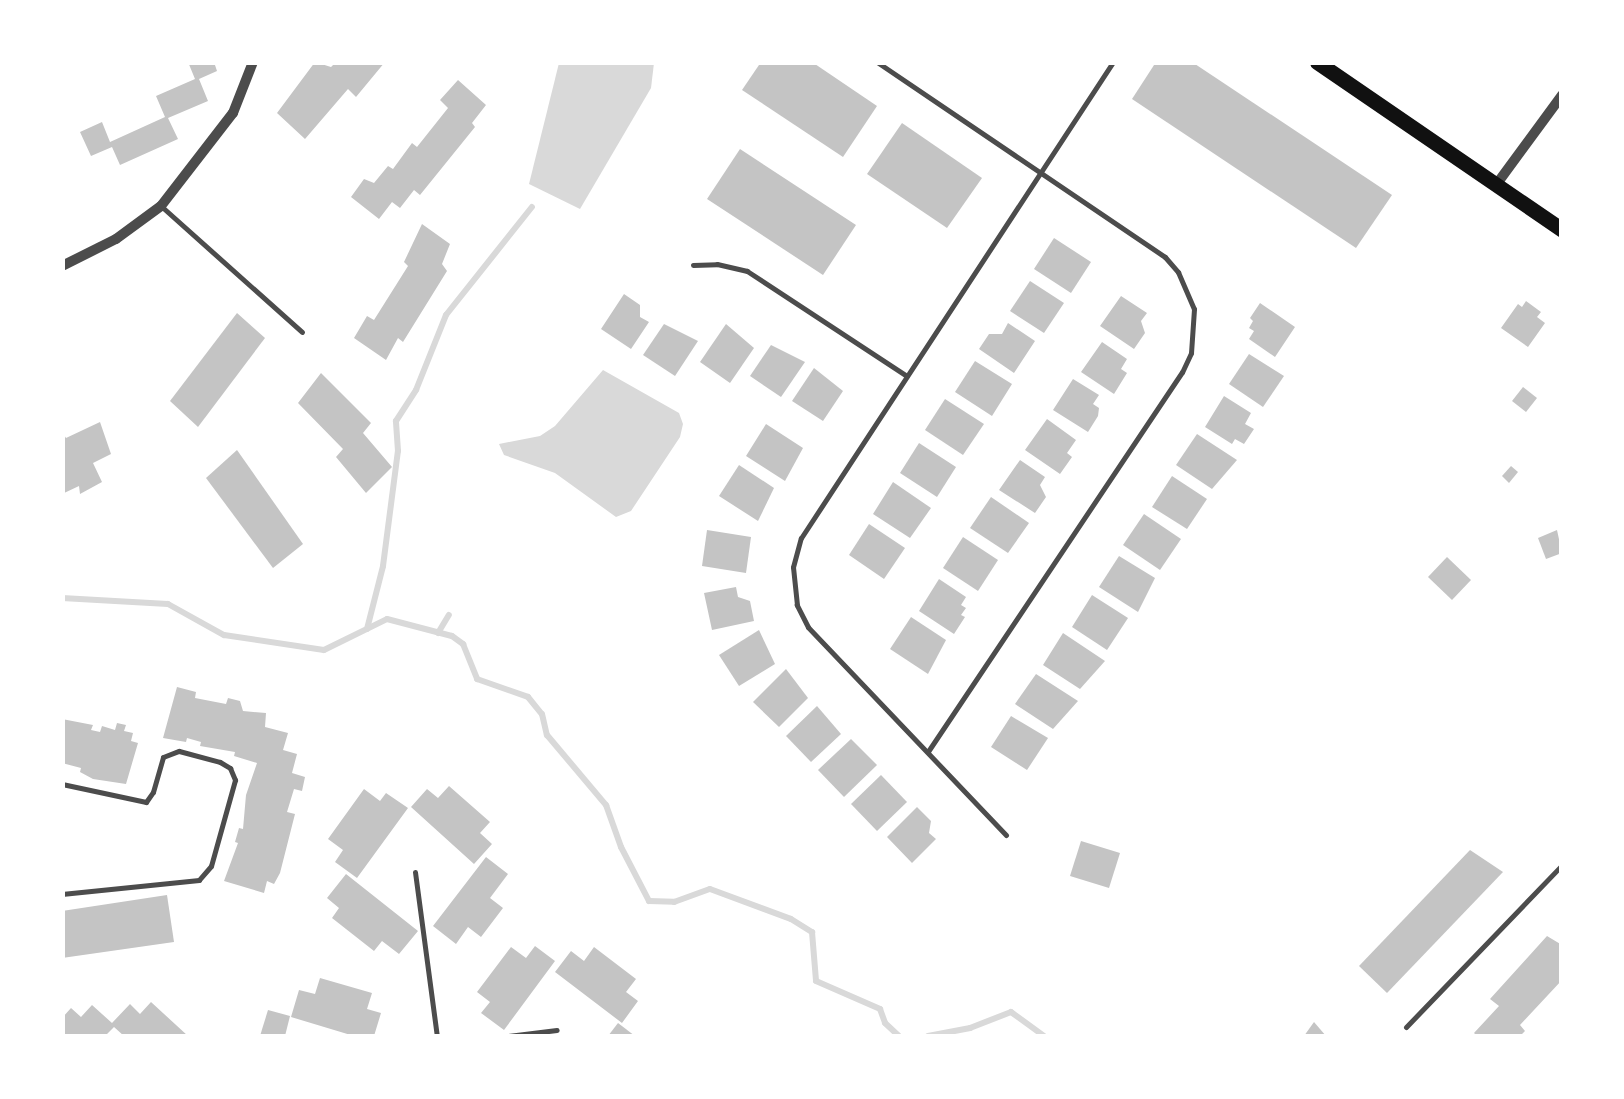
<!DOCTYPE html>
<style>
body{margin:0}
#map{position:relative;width:1624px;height:1099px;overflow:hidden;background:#fff;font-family:"Space Grotesk",sans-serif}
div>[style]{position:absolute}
.water>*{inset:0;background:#d9d9d9}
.stream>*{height:6px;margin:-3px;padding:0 3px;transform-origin:3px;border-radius:3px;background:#d9d9d9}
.building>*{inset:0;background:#c4c4c4}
.service>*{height:5px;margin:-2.5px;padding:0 2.5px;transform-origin:2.5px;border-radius:2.5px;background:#4c4c4c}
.minor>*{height:10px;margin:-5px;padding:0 5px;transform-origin:5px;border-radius:5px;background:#4c4c4c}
.secondary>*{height:15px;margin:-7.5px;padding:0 7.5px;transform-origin:7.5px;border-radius:7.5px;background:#111}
span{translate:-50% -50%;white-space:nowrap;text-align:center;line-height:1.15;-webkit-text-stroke:10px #fff;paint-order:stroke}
.frame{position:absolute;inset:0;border:65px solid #fff;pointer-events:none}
</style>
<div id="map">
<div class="water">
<i style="clip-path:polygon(559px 63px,654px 63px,651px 88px,580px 209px,529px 184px)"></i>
<i style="clip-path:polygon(603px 370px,679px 413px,683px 424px,680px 437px,631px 511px,616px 517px,555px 473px,504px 455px,499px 444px,540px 436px,555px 426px)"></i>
</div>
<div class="stream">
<i style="left:62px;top:598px;width:106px;rotate:3.2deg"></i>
<i style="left:168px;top:604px;width:64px;rotate:29deg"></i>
<i style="left:224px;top:635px;width:101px;rotate:8.5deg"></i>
<i style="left:324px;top:650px;width:70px;rotate:-26.2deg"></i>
<i style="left:387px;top:619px;width:67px;rotate:14.7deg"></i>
<i style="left:452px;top:636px;width:14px;rotate:36deg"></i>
<i style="left:463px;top:644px;width:38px;rotate:68deg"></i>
<i style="left:477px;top:679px;width:54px;rotate:19.4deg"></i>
<i style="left:528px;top:697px;width:22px;rotate:51deg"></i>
<i style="left:542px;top:714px;width:22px;rotate:77deg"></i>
<i style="left:547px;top:735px;width:92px;rotate:49.9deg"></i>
<i style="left:606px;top:805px;width:45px;rotate:70.3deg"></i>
<i style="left:621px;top:847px;width:61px;rotate:62.6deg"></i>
<i style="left:649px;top:901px;width:25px;rotate:2deg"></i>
<i style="left:674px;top:902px;width:38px;rotate:-20deg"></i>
<i style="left:710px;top:889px;width:86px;rotate:20.3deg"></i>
<i style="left:791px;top:919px;width:25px;rotate:32deg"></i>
<i style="left:812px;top:932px;width:49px;rotate:85.3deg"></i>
<i style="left:816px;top:981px;width:70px;rotate:23.6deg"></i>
<i style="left:880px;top:1009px;width:15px;rotate:70deg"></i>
<i style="left:885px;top:1023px;width:19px;rotate:43deg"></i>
<i style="left:367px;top:629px;width:65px;rotate:-75.7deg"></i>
<i style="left:383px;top:566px;width:116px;rotate:-82.6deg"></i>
<i style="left:398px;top:451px;width:30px;rotate:-94deg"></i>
<i style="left:396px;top:421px;width:37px;rotate:-57deg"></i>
<i style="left:416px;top:390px;width:81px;rotate:-68.2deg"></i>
<i style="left:446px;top:315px;width:138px;rotate:-51.5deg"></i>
<i style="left:438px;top:633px;width:21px;rotate:-59deg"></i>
<i style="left:928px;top:1036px;width:43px;rotate:-10.8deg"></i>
<i style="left:970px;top:1028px;width:44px;rotate:-21.3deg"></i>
<i style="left:1011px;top:1012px;width:41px;rotate:36deg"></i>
</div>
<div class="building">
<i style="clip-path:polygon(188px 62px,214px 62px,217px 71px,199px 79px,208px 101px,168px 118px,178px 139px,120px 165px,112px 147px,91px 156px,80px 132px,102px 122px,110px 142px,165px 117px,156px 96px,195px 79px)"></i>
<i style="clip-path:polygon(315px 62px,331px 67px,336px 62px,385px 62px,356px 97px,348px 89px,305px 139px,277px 113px)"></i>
<i style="clip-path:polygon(761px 62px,812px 62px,877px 106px,843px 157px,742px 90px)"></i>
<i style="clip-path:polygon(1156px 62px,1192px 62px,1392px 195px,1356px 248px,1132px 99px)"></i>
<i style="clip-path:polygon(458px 80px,486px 105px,472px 123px,475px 127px,420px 195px,414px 190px,400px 208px,392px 202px,379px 219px,351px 197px,364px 179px,374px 183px,388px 166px,393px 169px,412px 143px,417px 147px,448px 108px,440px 100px)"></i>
<i style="clip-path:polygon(902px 123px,982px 178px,947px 228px,867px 174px)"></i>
<i style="clip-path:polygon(740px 149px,856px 225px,823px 275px,707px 199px)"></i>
<i style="clip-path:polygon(422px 224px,450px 244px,442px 264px,447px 271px,403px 342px,398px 338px,386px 360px,354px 338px,367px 316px,374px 320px,408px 266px,404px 262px)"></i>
<i style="clip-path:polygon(1054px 238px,1091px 262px,1071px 293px,1034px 269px)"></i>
<i style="clip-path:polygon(1030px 281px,1064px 303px,1044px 333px,1010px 311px)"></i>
<i style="clip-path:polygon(624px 294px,640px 305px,640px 317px,649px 322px,631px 349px,601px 329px)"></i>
<i style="clip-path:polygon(1121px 296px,1147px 313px,1141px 321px,1145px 333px,1134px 349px,1100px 326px)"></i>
<i style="clip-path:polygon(1526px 301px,1541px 312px,1537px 317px,1545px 323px,1528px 347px,1501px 328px,1518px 304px,1522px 307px)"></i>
<i style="clip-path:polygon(1260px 303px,1295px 327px,1275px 357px,1249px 339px,1254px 331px,1249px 328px,1253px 321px,1250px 318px)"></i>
<i style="clip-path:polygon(237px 313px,265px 338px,198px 427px,170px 401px)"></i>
<i style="clip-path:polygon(1008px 323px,1035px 341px,1014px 373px,979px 349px,989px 334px,1002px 334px)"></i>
<i style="clip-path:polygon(664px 324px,698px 341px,675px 376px,643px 355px)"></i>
<i style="clip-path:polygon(726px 324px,754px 348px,730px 383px,700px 362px)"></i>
<i style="clip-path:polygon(1102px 342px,1127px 359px,1121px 369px,1127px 373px,1114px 394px,1081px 372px)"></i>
<i style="clip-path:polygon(771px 345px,805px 362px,781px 397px,750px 376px)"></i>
<i style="clip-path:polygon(1249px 354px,1284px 376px,1263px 407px,1229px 384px)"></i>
<i style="clip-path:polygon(975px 361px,1012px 384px,992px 416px,955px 392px)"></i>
<i style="clip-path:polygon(814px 368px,843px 391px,823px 421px,792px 401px)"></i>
<i style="clip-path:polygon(321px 373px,371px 423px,363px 433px,392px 467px,366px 493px,336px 457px,343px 449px,298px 403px)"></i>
<i style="clip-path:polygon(1073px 379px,1099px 395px,1093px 404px,1099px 408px,1098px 416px,1088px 432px,1053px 410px)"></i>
<i style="clip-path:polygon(1523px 387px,1537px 398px,1526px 412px,1512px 401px)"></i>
<i style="clip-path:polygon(1224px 396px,1251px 413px,1245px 424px,1254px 429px,1244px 444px,1235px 439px,1232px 444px,1205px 427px)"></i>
<i style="clip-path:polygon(945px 399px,984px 424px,963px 455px,925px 430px)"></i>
<i style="clip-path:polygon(1047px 419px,1076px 440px,1067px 453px,1072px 457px,1060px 474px,1025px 450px)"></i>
<i style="clip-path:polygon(100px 422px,111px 454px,93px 463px,102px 482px,80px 494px,79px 486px,62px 494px,62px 432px,66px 438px)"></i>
<i style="clip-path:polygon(766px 424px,803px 448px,785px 481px,746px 456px)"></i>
<i style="clip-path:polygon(1197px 434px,1237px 460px,1212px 489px,1176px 465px)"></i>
<i style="clip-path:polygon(919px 443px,956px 467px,937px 497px,900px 473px)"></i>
<i style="clip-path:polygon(237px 450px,303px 544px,273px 568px,206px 478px)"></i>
<i style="clip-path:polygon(1020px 460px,1045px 477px,1040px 485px,1046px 497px,1035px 513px,999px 490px)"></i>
<i style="clip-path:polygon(739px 465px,774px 488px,758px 521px,719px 496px)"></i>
<i style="clip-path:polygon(1511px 466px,1518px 472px,1509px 483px,1502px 476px)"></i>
<i style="clip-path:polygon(1172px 476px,1207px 499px,1187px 529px,1152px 507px)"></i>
<i style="clip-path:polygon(893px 482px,931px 508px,910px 538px,873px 514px)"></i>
<i style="clip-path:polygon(991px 497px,1029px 523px,1008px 553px,970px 528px)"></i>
<i style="clip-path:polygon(1144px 514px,1181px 539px,1160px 570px,1123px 545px)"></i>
<i style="clip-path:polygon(869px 524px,905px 548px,884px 579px,849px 555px)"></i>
<i style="clip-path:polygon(707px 530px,751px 537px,746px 573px,702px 566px)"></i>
<i style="clip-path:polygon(1557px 530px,1562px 553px,1546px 559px,1538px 538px)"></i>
<i style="clip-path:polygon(963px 537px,998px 560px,978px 591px,943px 568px)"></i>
<i style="clip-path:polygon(1119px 556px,1155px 578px,1138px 612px,1099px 587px)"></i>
<i style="clip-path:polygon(1447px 557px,1471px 580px,1452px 600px,1428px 577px)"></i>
<i style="clip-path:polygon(939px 579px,966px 597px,961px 605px,966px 608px,961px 615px,965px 617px,954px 634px,919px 611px)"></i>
<i style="clip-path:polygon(736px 587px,738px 597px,750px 601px,754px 621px,712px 630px,704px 593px)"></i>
<i style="clip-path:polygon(1092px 595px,1128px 618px,1107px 650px,1072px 627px)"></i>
<i style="clip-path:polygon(911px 617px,946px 640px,928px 674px,890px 649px)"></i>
<i style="clip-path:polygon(759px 630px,775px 664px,739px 686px,719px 655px)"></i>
<i style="clip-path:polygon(1063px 633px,1105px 661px,1080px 689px,1043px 665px)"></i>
<i style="clip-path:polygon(786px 669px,808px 698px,779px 727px,753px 702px)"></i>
<i style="clip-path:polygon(1036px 674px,1078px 701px,1053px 729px,1015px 704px)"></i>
<i style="clip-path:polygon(177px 687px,196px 692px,195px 698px,226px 704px,228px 698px,240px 701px,243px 711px,266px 713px,265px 727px,288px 733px,283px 750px,297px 754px,292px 773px,305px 777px,302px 791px,294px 789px,287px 812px,295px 814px,280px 873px,274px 884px,267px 881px,264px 893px,224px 881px,238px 843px,235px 842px,239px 828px,243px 829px,246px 795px,257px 763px,234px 756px,235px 752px,200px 746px,201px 742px,187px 738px,186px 742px,163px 738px)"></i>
<i style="clip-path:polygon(817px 706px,841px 734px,811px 762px,786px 736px)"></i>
<i style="clip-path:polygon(1011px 716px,1048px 738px,1027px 770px,991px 747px)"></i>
<i style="clip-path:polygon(62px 719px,93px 725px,91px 730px,100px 732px,102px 726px,115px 730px,117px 723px,126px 725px,124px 731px,133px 733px,131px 741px,138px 743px,126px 784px,93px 779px,80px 772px,81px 768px,62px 763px)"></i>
<i style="clip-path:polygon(851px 739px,877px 765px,844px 797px,818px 770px)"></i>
<i style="clip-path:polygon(881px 775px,907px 802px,877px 831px,851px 804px)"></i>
<i style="clip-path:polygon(449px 786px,490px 822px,480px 833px,492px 844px,474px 864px,411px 807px,427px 789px,438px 798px)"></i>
<i style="clip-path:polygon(364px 789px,380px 801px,386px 793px,408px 808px,357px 878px,335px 862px,343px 850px,328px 839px)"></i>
<i style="clip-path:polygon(917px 807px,931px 821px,929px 833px,936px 839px,912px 863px,887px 837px)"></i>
<i style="clip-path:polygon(1081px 841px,1120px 853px,1109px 888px,1070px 876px)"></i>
<i style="clip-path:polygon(1470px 850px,1503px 872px,1387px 993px,1359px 966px)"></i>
<i style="clip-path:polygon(486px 857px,508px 874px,490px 898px,503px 908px,481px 937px,468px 927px,456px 944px,433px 926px)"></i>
<i style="clip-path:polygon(346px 874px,418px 931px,399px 954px,382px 941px,374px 951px,332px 918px,339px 908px,327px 898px)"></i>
<i style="clip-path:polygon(167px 895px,174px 942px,62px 958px,62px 911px)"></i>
<i style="clip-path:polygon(1547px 936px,1562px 945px,1562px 980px,1520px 1025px,1525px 1031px,1520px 1036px,1477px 1036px,1474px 1033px,1499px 1006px,1490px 999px)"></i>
<i style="clip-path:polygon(535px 946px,555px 961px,504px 1030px,481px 1013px,490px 1002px,477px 992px,511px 947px,526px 958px)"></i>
<i style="clip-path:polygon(594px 947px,636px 979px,626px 992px,638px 1001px,622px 1023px,555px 972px,571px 951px,584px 961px)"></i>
<i style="clip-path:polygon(320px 978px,372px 993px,367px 1009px,381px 1013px,374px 1036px,354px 1036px,291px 1017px,299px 990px,315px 994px)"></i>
<i style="clip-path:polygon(151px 1002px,188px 1036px,124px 1036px,114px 1027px,105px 1036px,62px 1036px,62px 1018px,71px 1008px,81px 1017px,92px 1005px,112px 1023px,130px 1004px,140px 1014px)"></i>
<i style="clip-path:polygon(268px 1010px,290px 1016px,285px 1036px,260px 1036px)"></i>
<i style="clip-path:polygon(1314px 1022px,1326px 1036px,1304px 1036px)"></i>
<i style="clip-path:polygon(618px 1023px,635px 1036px,608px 1036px)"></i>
</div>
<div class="service">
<i style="left:877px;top:62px;width:348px;rotate:34.1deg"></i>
<i style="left:1165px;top:257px;width:20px;rotate:49deg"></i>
<i style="left:1178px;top:272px;width:40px;rotate:66.6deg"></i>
<i style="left:1194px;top:309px;width:44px;rotate:93.9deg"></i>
<i style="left:1191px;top:353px;width:21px;rotate:115deg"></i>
<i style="left:1182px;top:372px;width:457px;rotate:123.8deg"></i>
<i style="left:161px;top:206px;width:189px;rotate:41.8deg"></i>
<i style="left:693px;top:265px;width:24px;rotate:-2deg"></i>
<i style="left:717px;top:264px;width:31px;rotate:13deg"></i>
<i style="left:747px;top:271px;width:191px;rotate:33.3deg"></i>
<i style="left:62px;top:784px;width:86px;rotate:12.1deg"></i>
<i style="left:146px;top:802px;width:12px;rotate:-55deg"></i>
<i style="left:153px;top:792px;width:36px;rotate:-74deg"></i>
<i style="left:163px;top:757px;width:17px;rotate:-21deg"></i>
<i style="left:179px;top:751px;width:42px;rotate:15deg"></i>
<i style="left:220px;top:762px;width:12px;rotate:31deg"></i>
<i style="left:230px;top:768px;width:13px;rotate:67deg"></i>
<i style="left:235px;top:780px;width:89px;rotate:105.6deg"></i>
<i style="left:211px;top:866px;width:18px;rotate:131deg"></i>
<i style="left:199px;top:880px;width:138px;rotate:174.2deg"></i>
<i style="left:1006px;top:835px;width:287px;rotate:-133.6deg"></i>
<i style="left:808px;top:627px;width:25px;rotate:-117deg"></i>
<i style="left:797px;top:605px;width:38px;rotate:-96deg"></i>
<i style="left:793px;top:567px;width:30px;rotate:-75deg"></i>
<i style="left:801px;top:538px;width:569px;rotate:-56.76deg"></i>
<i style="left:415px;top:872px;width:165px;rotate:82.4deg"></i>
<i style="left:1406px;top:1027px;width:225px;rotate:-46.1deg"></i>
<i style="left:508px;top:1036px;width:49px;rotate:-7deg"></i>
</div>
<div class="minor">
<i style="left:1496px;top:185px;width:112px;rotate:-53.7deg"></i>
<i style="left:62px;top:266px;width:60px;rotate:-26.6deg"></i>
<i style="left:116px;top:239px;width:56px;rotate:-36.3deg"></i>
<i style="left:161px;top:206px;width:118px;rotate:-52.3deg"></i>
<i style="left:233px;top:113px;width:55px;rotate:-68.6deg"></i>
</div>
<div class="secondary">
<i style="left:1317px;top:62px;width:297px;rotate:34.4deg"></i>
</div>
<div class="frame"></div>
</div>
